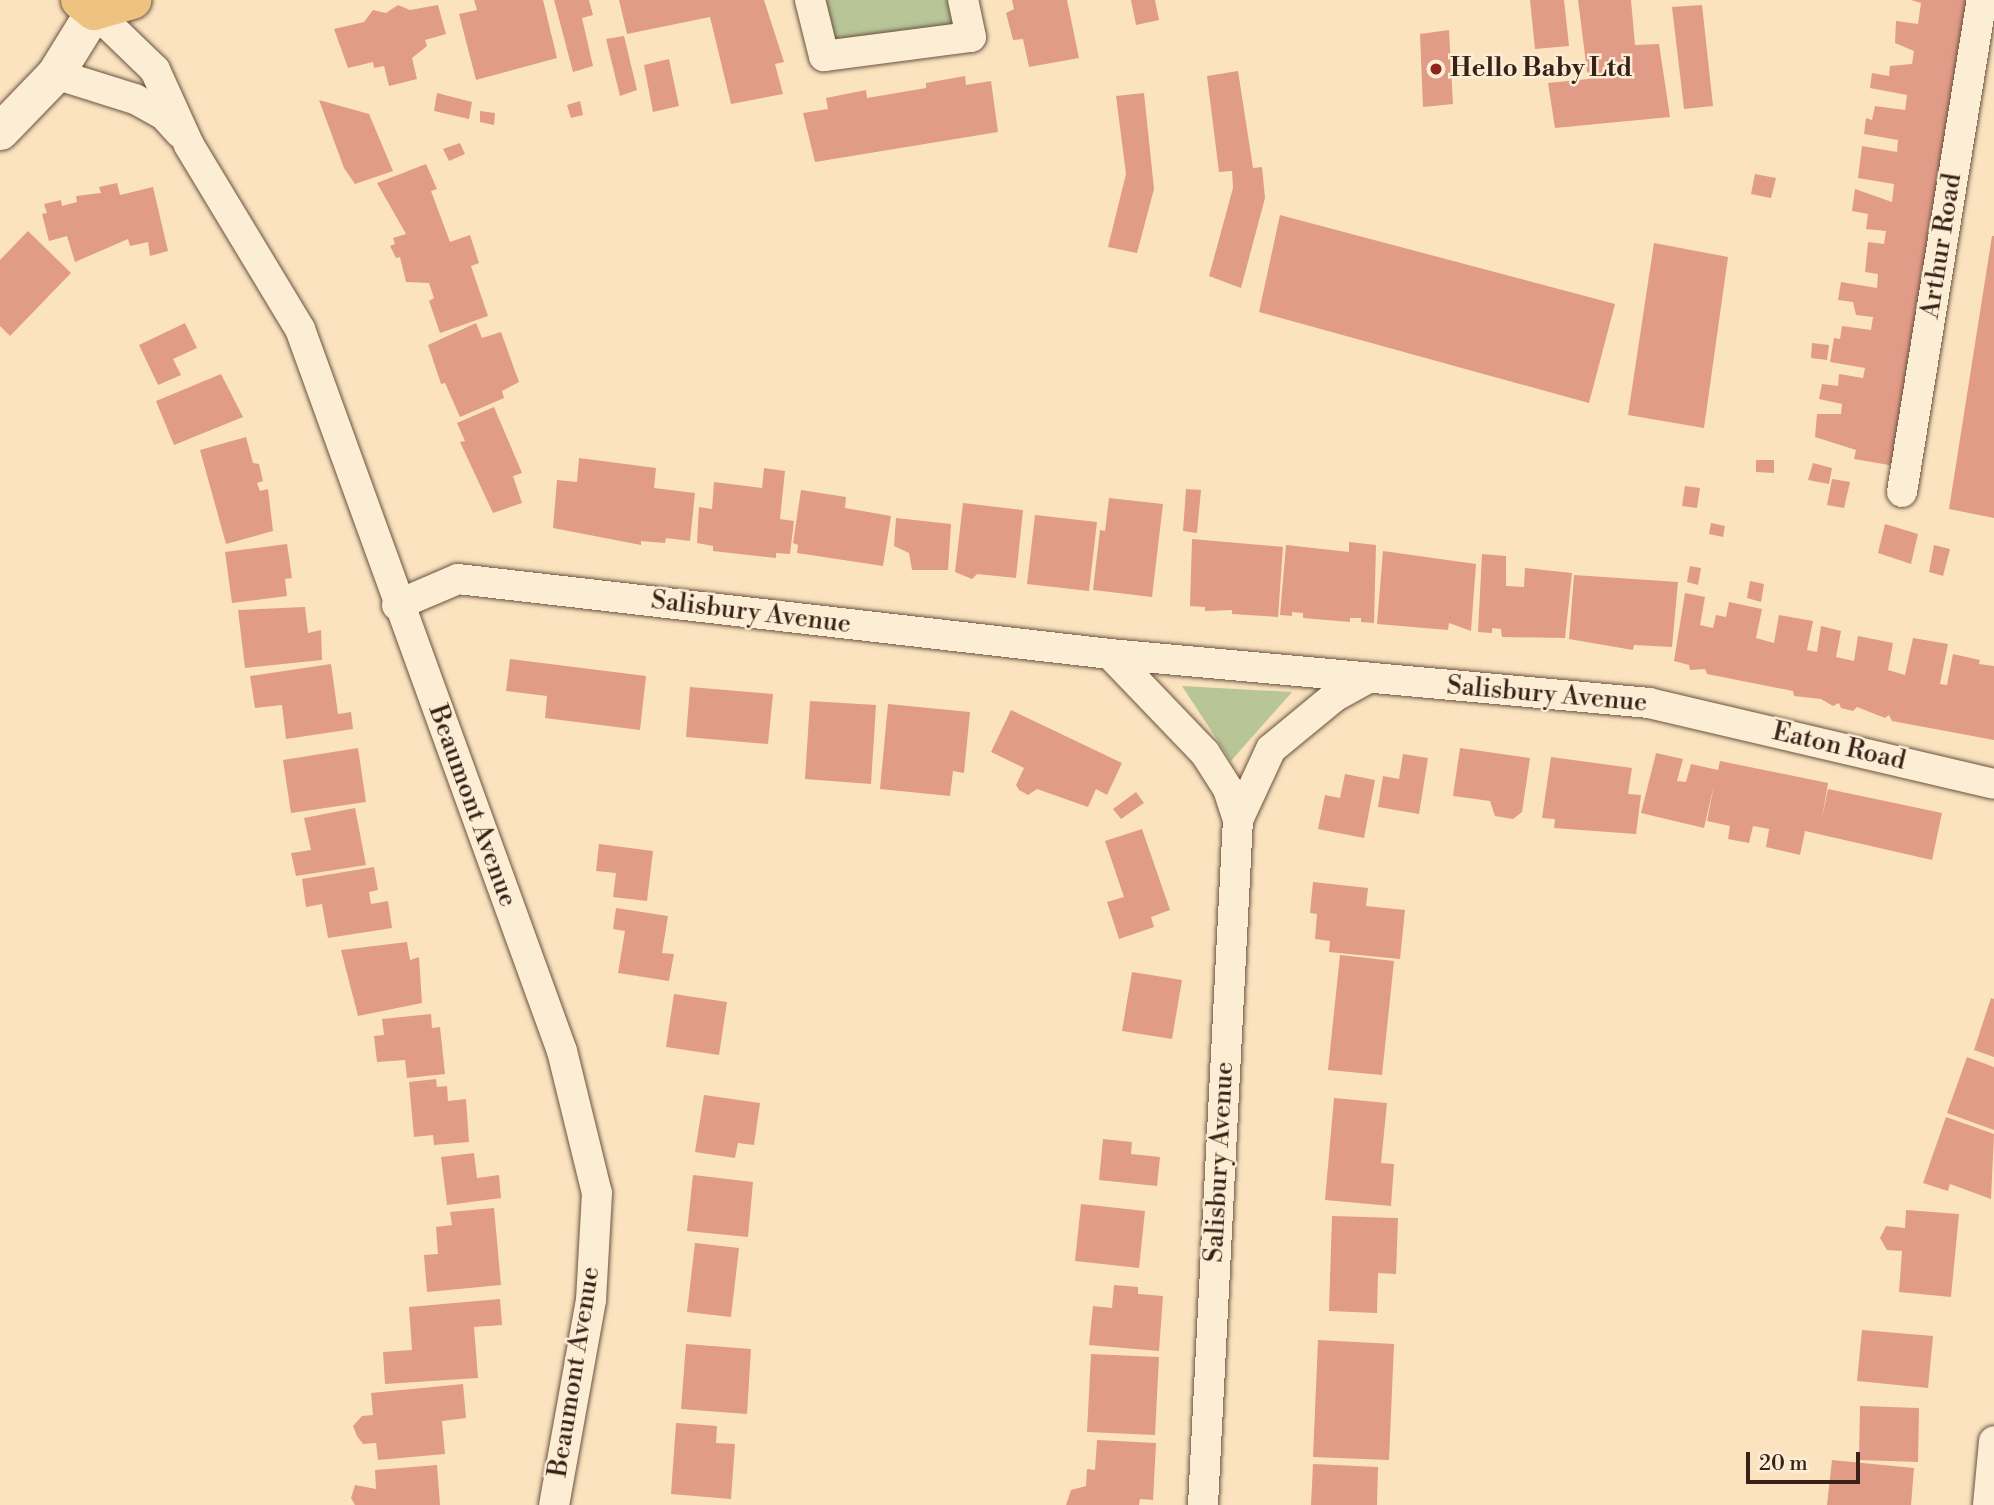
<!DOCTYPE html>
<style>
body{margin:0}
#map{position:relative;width:1994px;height:1505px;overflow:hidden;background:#fbe3bf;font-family:"Libre Bodoni",serif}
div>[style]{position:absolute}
.green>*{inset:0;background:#b8c597}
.building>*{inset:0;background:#e19c87}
.roads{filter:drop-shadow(0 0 2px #6a5241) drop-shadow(0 0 2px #6a5241)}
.minor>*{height:30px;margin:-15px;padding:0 15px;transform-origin:15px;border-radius:15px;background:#fcedd5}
.tertiary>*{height:37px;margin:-18.5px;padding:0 18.5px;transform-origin:18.5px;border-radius:18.5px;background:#fcedd5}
.primary>*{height:38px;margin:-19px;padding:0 19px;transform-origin:19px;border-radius:19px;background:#eec280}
.dots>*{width:19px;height:19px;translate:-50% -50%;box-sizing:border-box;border:4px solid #fcedd5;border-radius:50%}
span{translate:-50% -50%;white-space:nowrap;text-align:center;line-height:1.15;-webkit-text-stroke:5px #fcedd5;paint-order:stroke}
.poi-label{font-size:26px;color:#392117;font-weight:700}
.left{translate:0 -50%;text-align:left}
.street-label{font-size:26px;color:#392117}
.scale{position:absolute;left:1746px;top:1452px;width:114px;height:32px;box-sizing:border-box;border:4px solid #392117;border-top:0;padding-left:9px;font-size:21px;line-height:24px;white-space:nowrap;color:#392117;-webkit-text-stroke:5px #fcedd5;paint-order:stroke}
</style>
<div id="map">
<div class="green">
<i style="clip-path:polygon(826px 0,960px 0,967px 34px,838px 55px)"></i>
<i style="clip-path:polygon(1182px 686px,1292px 692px,1231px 761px)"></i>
</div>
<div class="building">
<i style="clip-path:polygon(474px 0,543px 0,557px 58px,476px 80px,459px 14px,477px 10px)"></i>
<i style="clip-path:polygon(554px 0,589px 0,593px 15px,582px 18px,593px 66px,573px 72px)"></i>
<i style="clip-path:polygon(619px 0,764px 0,784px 62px,775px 64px,783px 94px,731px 104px,710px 17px,627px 34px)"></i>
<i style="clip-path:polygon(1012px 0,1067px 0,1079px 58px,1029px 67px,1023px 39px,1013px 40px,1006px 13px,1014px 9px)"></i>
<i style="clip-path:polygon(1131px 0,1155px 0,1159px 20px,1136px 25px)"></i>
<i style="clip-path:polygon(1530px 0,1564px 0,1569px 46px,1535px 49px)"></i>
<i style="clip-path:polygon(1578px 0,1631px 0,1635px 45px,1659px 44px,1670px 117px,1555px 128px,1548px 83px,1588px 79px)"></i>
<i style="clip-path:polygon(1911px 0,1967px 0,1895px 466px,1854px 459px,1856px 450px,1815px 437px,1817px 414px,1841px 414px,1842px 404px,1819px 399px,1822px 384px,1838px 386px,1839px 374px,1863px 378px,1865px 368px,1830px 362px,1834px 338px,1840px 339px,1842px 326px,1871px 330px,1873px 317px,1856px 315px,1853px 302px,1838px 300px,1841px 282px,1877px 288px,1878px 274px,1865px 272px,1868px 242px,1884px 244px,1886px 231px,1866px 229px,1868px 214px,1852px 211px,1855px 189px,1892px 202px,1894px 184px,1858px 178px,1862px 146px,1897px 152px,1898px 140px,1864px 134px,1866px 118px,1872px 120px,1875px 106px,1905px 110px,1907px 95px,1870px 88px,1872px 73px,1889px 76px,1890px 66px,1912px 64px,1914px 51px,1895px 43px,1896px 21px,1918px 24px,1921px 3px)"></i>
<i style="clip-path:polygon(398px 5px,410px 10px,438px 5px,446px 34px,425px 40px,427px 46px,412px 58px,417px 79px,389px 86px,384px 66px,374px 68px,373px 62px,348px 68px,334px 29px,364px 22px,373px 10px,386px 13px)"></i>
<i style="clip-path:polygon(1702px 5px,1713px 106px,1684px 109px,1672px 7px)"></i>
<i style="clip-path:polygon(1449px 30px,1453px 104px,1423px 107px,1420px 34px)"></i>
<i style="clip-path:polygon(624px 36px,637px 90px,620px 96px,606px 39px)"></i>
<i style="clip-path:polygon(669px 59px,679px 106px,653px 112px,644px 65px)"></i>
<i style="clip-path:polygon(1238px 71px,1253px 168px,1262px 167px,1265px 198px,1241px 288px,1209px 276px,1233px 188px,1232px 171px,1219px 172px,1207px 76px)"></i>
<i style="clip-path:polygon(965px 76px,966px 85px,991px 81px,998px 132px,815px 162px,803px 113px,828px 109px,826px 98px,866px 90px,867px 98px,926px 88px,926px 83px)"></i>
<i style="clip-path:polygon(437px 93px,472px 102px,469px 119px,434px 111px)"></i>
<i style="clip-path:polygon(1144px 93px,1154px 189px,1137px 253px,1108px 247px,1126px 174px,1116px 96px)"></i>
<i style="clip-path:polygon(319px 100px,369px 114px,393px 171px,355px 184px,344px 168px)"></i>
<i style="clip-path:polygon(580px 101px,583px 115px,571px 118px,567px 105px)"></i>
<i style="clip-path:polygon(480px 111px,495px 113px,494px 125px,480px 122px)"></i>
<i style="clip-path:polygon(460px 143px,465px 154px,449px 161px,443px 149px)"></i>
<i style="clip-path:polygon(426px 164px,437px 189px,431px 191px,450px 242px,470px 235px,479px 263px,471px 266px,488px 316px,440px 333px,429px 301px,434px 298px,429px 283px,406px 282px,400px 257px,396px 258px,390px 246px,395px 244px,393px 238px,406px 234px,377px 183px)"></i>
<i style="clip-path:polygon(1755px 174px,1776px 178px,1771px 198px,1751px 194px)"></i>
<i style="clip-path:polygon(117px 183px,120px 195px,153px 187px,168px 251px,150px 256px,148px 242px,130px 246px,128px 239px,75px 262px,67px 236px,49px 241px,42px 214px,47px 213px,44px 204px,61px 200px,62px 206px,77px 202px,76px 196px,101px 193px,99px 187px)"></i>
<i style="clip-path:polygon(1280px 215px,1615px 304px,1589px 403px,1259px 312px)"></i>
<i style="clip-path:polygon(28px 231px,71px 273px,10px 336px,0 326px,0 260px)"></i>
<i style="clip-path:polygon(1992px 236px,1994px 236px,1994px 518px,1949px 509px)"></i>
<i style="clip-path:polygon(1654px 243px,1728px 257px,1704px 428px,1628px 415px)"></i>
<i style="clip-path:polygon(185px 323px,197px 348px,173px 359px,181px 375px,158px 385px,139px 345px)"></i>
<i style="clip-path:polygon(476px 323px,482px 338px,501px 332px,519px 382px,502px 391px,504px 398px,460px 417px,445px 383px,441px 384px,428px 345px)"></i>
<i style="clip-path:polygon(1812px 343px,1829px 345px,1827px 360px,1811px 358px)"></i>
<i style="clip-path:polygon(221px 374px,243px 417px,174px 445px,156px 401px)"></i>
<i style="clip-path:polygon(494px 407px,522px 473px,513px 476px,522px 503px,493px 513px,460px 442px,465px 441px,457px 423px)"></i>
<i style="clip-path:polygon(246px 437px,253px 463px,259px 464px,263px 481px,257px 483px,260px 491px,268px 489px,273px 531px,226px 544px,200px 450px)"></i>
<i style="clip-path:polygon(579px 458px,656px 468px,654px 488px,695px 493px,690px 541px,666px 538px,665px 543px,641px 541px,641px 545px,553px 528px,557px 480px,577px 482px)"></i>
<i style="clip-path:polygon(1756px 460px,1774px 460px,1774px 473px,1756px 472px)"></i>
<i style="clip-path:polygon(1813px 463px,1832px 468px,1829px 484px,1808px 480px)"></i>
<i style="clip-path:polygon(764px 468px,785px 471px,780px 519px,794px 521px,790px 554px,776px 553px,776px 558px,713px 551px,713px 546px,697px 543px,699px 507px,712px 509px,714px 482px,762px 488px)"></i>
<i style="clip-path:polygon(1832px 479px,1850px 482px,1844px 508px,1827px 505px)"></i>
<i style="clip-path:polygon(1685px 486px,1700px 488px,1697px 508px,1682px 506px)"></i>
<i style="clip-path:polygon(1186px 489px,1201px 490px,1197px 533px,1183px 531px)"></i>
<i style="clip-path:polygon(801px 490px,846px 497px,845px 508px,891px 516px,883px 566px,797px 553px,798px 545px,793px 543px)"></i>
<i style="clip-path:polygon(1109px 498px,1163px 504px,1152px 597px,1093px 590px,1100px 530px,1105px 531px)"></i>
<i style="clip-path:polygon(963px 503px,1023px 510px,1016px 578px,977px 574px,972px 579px,955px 572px)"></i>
<i style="clip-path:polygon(1035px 515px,1097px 522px,1089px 591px,1027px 584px)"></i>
<i style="clip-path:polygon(896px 518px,951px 524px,948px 570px,912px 570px,909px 553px,894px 546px)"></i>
<i style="clip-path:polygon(1711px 523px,1725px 526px,1723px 537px,1709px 534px)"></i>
<i style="clip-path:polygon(1885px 524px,1918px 534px,1911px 564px,1878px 553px)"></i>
<i style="clip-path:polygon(1192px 539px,1283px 547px,1278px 617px,1232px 614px,1232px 610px,1205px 611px,1205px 607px,1190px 606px)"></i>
<i style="clip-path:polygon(1349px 542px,1376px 545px,1374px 623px,1361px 622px,1361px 618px,1350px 618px,1350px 622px,1303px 618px,1303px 613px,1292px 612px,1292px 616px,1280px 615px,1286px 545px,1349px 552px)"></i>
<i style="clip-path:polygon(287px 544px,292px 578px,285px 579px,287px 596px,232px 603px,225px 552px)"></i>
<i style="clip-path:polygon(1934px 545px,1950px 549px,1943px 576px,1929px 572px)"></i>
<i style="clip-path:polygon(1383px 551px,1476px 564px,1471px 631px,1449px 623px,1448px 630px,1377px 624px)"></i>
<i style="clip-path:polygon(1482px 554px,1506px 556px,1506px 586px,1524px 587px,1525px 568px,1572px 573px,1565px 638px,1502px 637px,1501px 629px,1492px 628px,1492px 633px,1478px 632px)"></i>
<i style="clip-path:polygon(1690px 566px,1701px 568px,1698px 585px,1687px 582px)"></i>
<i style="clip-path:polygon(1574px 575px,1678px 582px,1672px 647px,1634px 645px,1633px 650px,1569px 639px)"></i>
<i style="clip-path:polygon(1750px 581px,1764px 584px,1761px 602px,1747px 598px)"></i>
<i style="clip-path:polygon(1685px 593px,1705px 597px,1700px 625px,1713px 628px,1716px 615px,1726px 617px,1729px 602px,1762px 609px,1756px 638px,1774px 643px,1779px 615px,1813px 621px,1807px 650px,1817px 652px,1821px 626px,1841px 631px,1836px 657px,1854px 661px,1858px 636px,1893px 643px,1888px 670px,1905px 675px,1913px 638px,1948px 644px,1940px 684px,1947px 685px,1953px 654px,1980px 660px,1979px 664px,1994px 666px,1994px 740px,1892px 721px,1889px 715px,1885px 718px,1857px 707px,1853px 711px,1841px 708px,1839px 703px,1833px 706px,1821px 699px,1794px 696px,1793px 691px,1707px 674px,1705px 669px,1690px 670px,1689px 665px,1674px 661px)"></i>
<i style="clip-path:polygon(305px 607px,308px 633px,321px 630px,322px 660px,245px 668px,238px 610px)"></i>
<i style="clip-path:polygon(510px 659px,646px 676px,640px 730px,545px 718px,547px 696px,506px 691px)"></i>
<i style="clip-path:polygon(331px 664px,338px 714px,351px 712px,353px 729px,286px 739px,282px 705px,255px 708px,250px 676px)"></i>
<i style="clip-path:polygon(690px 687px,773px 694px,768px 744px,686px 737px)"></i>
<i style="clip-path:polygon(810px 701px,876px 705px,871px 784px,805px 779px)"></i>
<i style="clip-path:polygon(888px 704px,970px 712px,964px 773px,953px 771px,950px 796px,880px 789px)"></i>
<i style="clip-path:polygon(1011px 710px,1122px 763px,1107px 795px,1096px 789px,1088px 807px,1037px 789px,1028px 795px,1019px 790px,1016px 785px,1024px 768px,991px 752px)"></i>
<i style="clip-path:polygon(358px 748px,366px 802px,291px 813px,283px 760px)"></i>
<i style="clip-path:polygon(1460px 748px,1530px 758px,1522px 812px,1513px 819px,1495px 816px,1490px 801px,1453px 796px)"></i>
<i style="clip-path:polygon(1656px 753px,1683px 759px,1677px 781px,1686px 782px,1691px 764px,1718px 770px,1720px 761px,1828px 783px,1822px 818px,1828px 789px,1942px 813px,1932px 860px,1805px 831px,1800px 855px,1766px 847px,1769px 829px,1753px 826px,1749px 843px,1728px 839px,1730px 826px,1707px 821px,1714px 785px,1704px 828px,1641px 813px)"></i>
<i style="clip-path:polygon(1403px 754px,1428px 758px,1419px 814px,1378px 807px,1383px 776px,1399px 779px)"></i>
<i style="clip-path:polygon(1551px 757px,1632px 768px,1628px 794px,1641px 795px,1636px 834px,1554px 828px,1555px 819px,1542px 818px)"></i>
<i style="clip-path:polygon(1345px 774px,1375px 780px,1364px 838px,1318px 829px,1325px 795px,1340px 798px)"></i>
<i style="clip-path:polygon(1136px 792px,1144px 803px,1121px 819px,1113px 809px)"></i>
<i style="clip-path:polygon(355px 808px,366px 865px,296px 876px,291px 853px,311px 850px,304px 818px)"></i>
<i style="clip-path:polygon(1142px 829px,1170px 910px,1151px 917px,1154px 927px,1119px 939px,1107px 902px,1124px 897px,1105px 841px)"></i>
<i style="clip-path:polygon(599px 844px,653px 851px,647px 901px,613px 897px,616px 873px,596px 871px)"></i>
<i style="clip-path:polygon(374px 867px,378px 890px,369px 892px,371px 904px,388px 901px,392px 928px,328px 938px,322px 904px,306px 907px,302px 879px)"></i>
<i style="clip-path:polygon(1313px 882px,1368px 888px,1366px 906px,1405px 910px,1400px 959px,1329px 952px,1330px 941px,1315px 939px,1317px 914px,1310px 913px)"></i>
<i style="clip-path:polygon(616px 908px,668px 916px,662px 953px,674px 954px,669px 981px,618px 973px,625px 931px,613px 929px)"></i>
<i style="clip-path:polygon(407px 942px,410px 960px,419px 957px,422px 1003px,358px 1016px,341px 950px)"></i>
<i style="clip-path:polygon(1340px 955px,1394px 961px,1382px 1075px,1328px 1070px)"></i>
<i style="clip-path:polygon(1132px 972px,1182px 980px,1172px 1039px,1122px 1031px)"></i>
<i style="clip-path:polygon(674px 994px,727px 1002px,719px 1055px,666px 1047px)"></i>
<i style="clip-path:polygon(1991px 998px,1994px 999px,1994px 1057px,1974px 1050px)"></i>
<i style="clip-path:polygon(431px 1014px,432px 1028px,440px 1027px,445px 1074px,407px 1078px,405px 1060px,377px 1062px,374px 1036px,384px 1035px,382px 1019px)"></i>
<i style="clip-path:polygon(1967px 1057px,1994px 1067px,1994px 1130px,1947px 1113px)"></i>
<i style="clip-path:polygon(436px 1079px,437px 1087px,447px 1086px,448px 1101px,466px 1099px,469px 1142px,434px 1145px,433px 1135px,414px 1137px,409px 1082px)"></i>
<i style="clip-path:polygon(704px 1095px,760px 1103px,754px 1145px,738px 1143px,735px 1158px,695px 1152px)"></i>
<i style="clip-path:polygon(1334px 1098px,1387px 1103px,1381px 1163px,1394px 1164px,1391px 1206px,1325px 1200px)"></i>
<i style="clip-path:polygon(1946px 1117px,1994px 1134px,1991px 1199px,1950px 1184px,1948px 1191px,1923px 1183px)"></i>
<i style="clip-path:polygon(1103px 1139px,1132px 1142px,1131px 1154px,1160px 1157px,1157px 1186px,1099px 1180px)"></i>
<i style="clip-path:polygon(474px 1153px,477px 1178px,499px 1175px,501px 1198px,447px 1205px,441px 1157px)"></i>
<i style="clip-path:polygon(693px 1175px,753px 1182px,748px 1237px,687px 1231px)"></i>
<i style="clip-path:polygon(1081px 1204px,1145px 1211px,1139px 1268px,1075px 1261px)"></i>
<i style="clip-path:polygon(494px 1208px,501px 1285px,427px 1292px,424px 1255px,438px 1254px,436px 1227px,452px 1225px,450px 1212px)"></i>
<i style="clip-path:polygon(1906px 1210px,1959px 1214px,1951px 1297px,1899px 1292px,1902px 1251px,1887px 1250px,1880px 1238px,1886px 1226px,1905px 1228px)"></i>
<i style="clip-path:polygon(1332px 1216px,1398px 1218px,1396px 1274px,1378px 1273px,1377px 1313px,1329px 1311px)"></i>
<i style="clip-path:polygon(695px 1243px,739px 1248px,731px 1317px,687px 1312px)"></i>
<i style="clip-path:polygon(1114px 1285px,1138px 1287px,1138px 1294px,1163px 1296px,1159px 1351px,1089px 1345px,1093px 1306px,1112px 1308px)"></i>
<i style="clip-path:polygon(500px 1299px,502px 1325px,474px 1327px,478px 1378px,385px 1384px,383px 1352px,412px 1350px,409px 1307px)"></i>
<i style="clip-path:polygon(1862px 1330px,1933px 1336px,1928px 1388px,1857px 1381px)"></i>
<i style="clip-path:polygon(1318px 1340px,1394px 1344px,1389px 1460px,1313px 1457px)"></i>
<i style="clip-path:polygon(686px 1344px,751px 1349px,747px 1414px,681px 1409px)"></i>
<i style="clip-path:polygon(1091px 1354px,1159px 1357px,1155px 1435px,1087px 1432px)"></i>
<i style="clip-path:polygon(463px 1384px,466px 1418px,442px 1421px,445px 1454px,378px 1460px,376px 1443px,363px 1444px,357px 1436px,353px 1426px,362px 1416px,373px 1415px,371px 1393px)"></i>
<i style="clip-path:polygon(1860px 1406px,1919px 1408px,1918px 1462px,1859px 1460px)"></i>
<i style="clip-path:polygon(676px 1423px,717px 1426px,716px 1443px,735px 1444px,731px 1499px,671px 1494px)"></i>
<i style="clip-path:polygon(1097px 1440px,1156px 1443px,1153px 1500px,1140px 1499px,1139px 1505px,1066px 1505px,1071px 1490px,1086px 1486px,1087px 1469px,1095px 1470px)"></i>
<i style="clip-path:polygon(1832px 1460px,1914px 1468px,1911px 1505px,1827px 1505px)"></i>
<i style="clip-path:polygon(1313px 1464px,1378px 1467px,1377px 1505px,1311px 1505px)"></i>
<i style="clip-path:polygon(437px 1465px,440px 1505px,355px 1505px,351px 1498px,355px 1485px,376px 1489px,375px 1470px)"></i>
</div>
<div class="roads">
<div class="minor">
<i style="left:810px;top:0;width:58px;rotate:76deg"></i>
<i style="left:824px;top:56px;width:148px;rotate:-7.4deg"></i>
<i style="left:971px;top:37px;width:38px;rotate:-102deg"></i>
<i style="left:94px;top:11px;width:85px;rotate:44deg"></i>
<i style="left:155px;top:70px;width:82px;rotate:65.6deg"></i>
<i style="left:189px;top:145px;width:215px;rotate:58.9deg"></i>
<i style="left:300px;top:329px;width:768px;rotate:70.06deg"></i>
<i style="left:562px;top:1051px;width:146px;rotate:76.2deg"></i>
<i style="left:597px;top:1193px;width:107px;rotate:93.2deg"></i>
<i style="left:591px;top:1300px;width:208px;rotate:100.2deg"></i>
<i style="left:55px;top:74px;width:84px;rotate:17.4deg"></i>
<i style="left:135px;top:99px;width:33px;rotate:29deg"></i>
<i style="left:164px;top:115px;width:24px;rotate:48deg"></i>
<i style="left:1902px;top:492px;width:498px;rotate:-80.8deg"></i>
<i style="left:397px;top:605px;width:66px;rotate:-23.1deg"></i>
<i style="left:458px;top:579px;width:656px;rotate:6.56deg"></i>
<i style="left:1110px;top:654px;width:541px;rotate:5.19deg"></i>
<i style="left:1649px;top:703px;width:354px;rotate:13.2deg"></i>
<i style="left:1110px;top:654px;width:137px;rotate:46.2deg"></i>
<i style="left:1205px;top:753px;width:43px;rotate:57.4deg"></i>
<i style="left:1228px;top:789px;width:33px;rotate:72deg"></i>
<i style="left:1203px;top:1505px;width:686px;rotate:-87.08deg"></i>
<i style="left:1238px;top:820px;width:78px;rotate:-65.1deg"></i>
<i style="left:1271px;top:749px;width:82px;rotate:-39.5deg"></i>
<i style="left:1334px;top:697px;width:39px;rotate:-29deg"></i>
<i style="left:1988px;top:1505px;width:64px;rotate:-84.6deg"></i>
</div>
<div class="tertiary">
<i style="left:0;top:131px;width:79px;rotate:-46deg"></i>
<i style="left:55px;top:74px;width:74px;rotate:-58.2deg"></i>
</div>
<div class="primary">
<i style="left:80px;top:0;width:18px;rotate:38deg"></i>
<i style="left:94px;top:11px;width:40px;rotate:-16deg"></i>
</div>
</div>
<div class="dots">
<i style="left:1436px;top:69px;background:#8f2418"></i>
</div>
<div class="poi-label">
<span class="left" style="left:1450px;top:69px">Hello Baby Ltd</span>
</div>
<div class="street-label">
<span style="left:1942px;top:246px;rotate:-81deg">Arthur Road</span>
<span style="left:751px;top:613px;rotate:7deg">Salisbury Avenue</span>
<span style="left:1547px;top:695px;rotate:5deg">Salisbury Avenue</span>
<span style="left:1839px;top:747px;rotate:13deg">Eaton Road</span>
<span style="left:472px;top:806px;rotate:70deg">Beaumont Avenue</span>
<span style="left:1220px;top:1162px;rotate:-87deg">Salisbury Avenue</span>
<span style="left:575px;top:1372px;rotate:-81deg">Beaumont Avenue</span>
</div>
<div class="scale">20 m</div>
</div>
